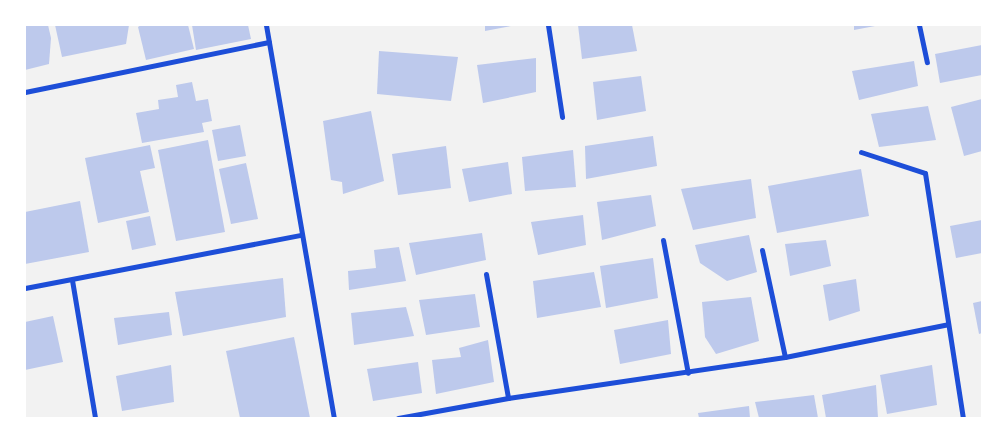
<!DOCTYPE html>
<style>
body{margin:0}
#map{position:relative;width:1007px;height:443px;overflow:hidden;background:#f2f2f2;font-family:Lato,sans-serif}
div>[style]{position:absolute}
.building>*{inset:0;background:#bdc9ec}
.minor>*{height:5px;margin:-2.5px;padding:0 2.5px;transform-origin:2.5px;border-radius:2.5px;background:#1d4ed8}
span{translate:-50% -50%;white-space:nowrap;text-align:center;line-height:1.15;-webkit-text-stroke:5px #fff;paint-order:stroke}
.frame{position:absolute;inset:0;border:26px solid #fff;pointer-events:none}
</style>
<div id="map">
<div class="building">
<i style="clip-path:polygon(25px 25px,48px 25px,51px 38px,49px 64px,25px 70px)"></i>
<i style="clip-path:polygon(55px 25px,129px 25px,126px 44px,62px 57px)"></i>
<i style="clip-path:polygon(141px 25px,188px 25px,194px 49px,146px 60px,138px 27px)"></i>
<i style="clip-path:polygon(192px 25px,248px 25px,251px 39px,196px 50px)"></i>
<i style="clip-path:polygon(485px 25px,510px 25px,511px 26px,485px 31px)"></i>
<i style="clip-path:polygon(578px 25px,632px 25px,637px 51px,582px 59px)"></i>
<i style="clip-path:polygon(854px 25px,875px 25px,875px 26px,854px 30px)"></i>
<i style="clip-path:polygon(982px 45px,982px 75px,940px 83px,935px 54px)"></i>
<i style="clip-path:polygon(379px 51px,458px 57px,451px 101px,377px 94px)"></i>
<i style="clip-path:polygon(536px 58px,536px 92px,483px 103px,477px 65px)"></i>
<i style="clip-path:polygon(914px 61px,918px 86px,859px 100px,852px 71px)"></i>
<i style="clip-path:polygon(641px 76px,646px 111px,597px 120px,593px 82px)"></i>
<i style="clip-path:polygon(192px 82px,196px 101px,208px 99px,212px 121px,202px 123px,204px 132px,142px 143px,136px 113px,159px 109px,158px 100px,178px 97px,176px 85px)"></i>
<i style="clip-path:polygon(982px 99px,982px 151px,964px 156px,951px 107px)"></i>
<i style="clip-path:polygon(928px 106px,936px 140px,879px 147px,871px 114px)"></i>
<i style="clip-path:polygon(371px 111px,384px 181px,343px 194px,342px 182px,331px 180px,323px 121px)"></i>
<i style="clip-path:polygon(240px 125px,246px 156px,218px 161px,212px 130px)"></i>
<i style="clip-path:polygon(653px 136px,657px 166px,586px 179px,585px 146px)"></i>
<i style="clip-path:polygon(208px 140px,225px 232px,176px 241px,158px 150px)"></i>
<i style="clip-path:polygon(150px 145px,155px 168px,140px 171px,149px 212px,98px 223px,85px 158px)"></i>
<i style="clip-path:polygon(446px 146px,451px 188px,398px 195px,392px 154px)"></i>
<i style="clip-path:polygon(573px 150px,576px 187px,525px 191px,522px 157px)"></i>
<i style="clip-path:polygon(508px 162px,512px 194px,469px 202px,462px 169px)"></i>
<i style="clip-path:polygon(246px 163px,258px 219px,231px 224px,219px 169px)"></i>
<i style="clip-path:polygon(861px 169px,869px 216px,777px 233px,768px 186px)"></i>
<i style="clip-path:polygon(751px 179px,756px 218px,693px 230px,681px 189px)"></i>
<i style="clip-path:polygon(651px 195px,656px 226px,602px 240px,597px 202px)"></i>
<i style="clip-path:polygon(80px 201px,89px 252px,25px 264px,25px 212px)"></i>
<i style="clip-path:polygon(583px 215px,586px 245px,538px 255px,531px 222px)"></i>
<i style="clip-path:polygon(150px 216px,156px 245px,132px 250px,126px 221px)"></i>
<i style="clip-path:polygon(982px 220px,982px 253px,956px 258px,950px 226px)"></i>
<i style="clip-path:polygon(482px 233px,486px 260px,416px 275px,409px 243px)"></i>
<i style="clip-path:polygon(749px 235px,757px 272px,727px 281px,700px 263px,695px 245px)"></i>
<i style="clip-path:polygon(826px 240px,831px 266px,790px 276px,785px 244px)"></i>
<i style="clip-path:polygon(399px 247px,406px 281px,349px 290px,348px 271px,376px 268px,374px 250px)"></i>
<i style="clip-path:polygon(653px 258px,658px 298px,606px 308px,600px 266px)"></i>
<i style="clip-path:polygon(594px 272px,601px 307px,537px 318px,533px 281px)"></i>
<i style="clip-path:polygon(283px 278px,286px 317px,183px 336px,175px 292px)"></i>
<i style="clip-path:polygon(856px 279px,860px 311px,829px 321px,823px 285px)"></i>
<i style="clip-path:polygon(475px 294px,480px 327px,426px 335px,419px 300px)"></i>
<i style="clip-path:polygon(751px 297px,759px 341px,716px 354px,705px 337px,702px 302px)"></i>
<i style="clip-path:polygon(982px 301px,982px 333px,979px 334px,973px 303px)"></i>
<i style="clip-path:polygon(406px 307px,414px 336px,354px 345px,351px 313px)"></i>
<i style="clip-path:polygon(169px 312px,172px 335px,118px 345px,114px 318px)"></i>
<i style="clip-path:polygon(53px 316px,63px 362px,25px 370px,25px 322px)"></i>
<i style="clip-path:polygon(668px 320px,671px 354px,620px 364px,614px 330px)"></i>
<i style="clip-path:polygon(294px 337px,310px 418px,240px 418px,226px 351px)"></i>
<i style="clip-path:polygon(488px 340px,494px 382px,436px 394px,432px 360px,461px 357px,459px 348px)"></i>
<i style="clip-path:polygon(418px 362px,422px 393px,373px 401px,367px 369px)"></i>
<i style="clip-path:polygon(171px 365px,174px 402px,122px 411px,116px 376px)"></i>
<i style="clip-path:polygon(932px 365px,937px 405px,887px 414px,880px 375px)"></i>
<i style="clip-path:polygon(876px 385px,878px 418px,826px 418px,822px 395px)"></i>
<i style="clip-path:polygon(814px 395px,818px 418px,759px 418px,755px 402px)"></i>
<i style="clip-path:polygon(749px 406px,750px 418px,699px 418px,698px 413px)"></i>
</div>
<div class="minor">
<i style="left:266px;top:25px;width:399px;rotate:80.2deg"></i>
<i style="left:548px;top:25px;width:93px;rotate:81.3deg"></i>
<i style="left:919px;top:25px;width:38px;rotate:78deg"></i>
<i style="left:25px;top:92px;width:249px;rotate:-11.6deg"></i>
<i style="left:861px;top:152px;width:67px;rotate:18.2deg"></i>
<i style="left:925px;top:173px;width:248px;rotate:81.2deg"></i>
<i style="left:663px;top:240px;width:135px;rotate:79.4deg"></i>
<i style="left:762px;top:250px;width:109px;rotate:77.9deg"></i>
<i style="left:486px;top:274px;width:126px;rotate:79.9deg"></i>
<i style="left:72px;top:280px;width:140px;rotate:80.5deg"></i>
<i style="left:25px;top:288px;width:281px;rotate:-10.9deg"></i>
<i style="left:398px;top:418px;width:112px;rotate:-10.3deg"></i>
<i style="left:508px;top:398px;width:280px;rotate:-8.4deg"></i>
<i style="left:785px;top:357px;width:166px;rotate:-11.4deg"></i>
</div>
<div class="frame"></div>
</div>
